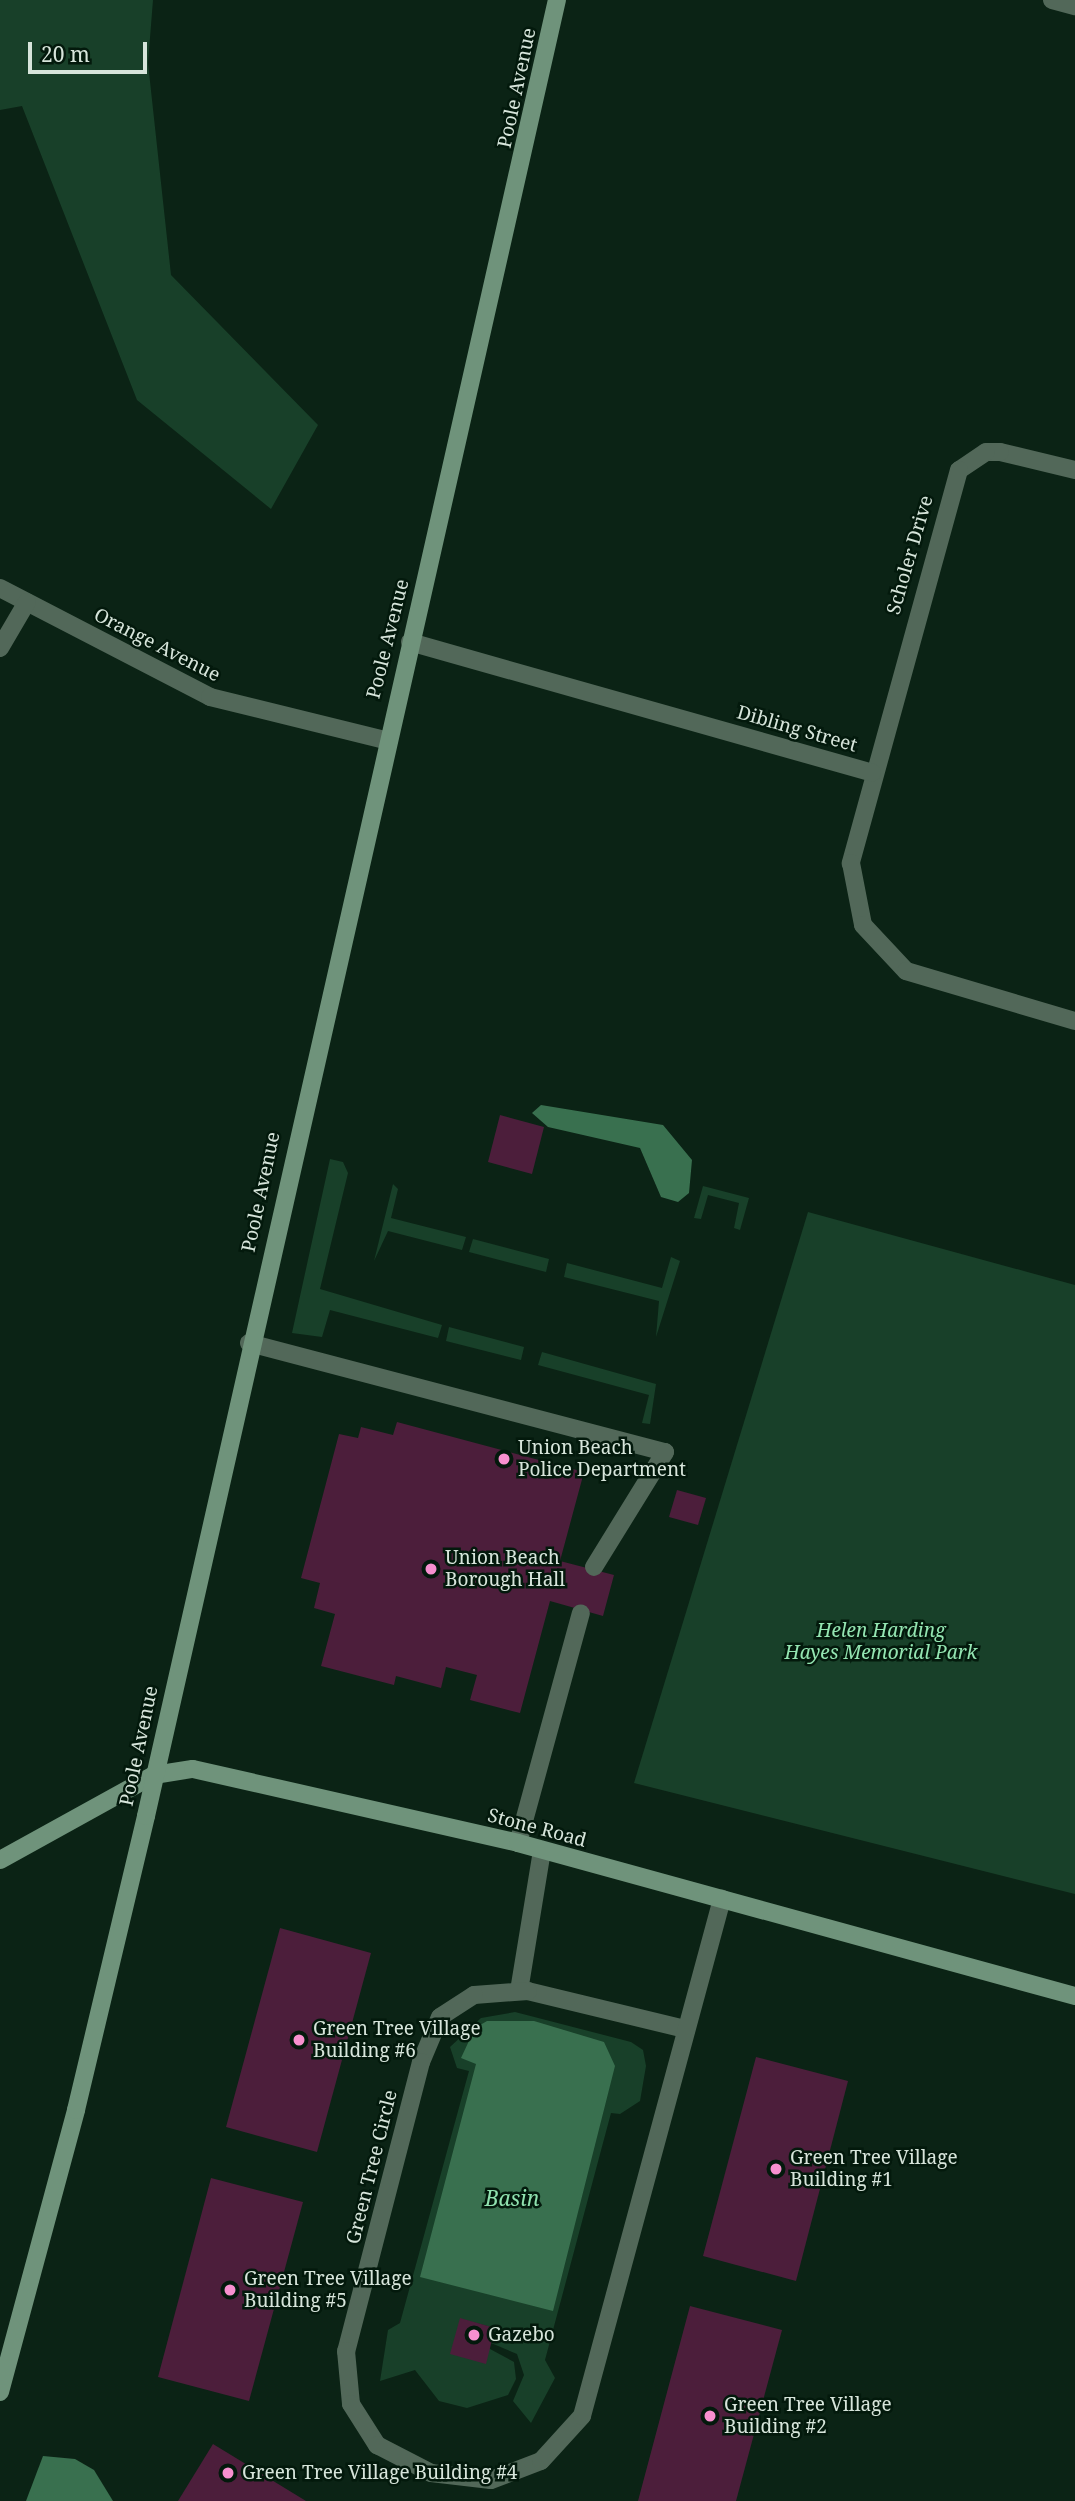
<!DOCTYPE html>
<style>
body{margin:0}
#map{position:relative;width:1075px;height:2501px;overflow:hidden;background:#0b2315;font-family:"Noto Serif",serif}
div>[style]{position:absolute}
.green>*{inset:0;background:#184029}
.water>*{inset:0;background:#39704f}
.building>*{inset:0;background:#4c1e3b}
.lane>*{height:18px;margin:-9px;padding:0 9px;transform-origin:9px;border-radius:9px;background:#526859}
.street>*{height:18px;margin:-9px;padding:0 9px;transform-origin:9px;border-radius:9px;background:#526859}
.secondary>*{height:18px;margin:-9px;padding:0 9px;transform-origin:9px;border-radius:9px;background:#6f937b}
.dots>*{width:19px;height:19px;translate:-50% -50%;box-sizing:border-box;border:4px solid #03190c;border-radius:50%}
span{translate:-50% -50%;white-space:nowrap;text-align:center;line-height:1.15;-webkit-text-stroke:5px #03190c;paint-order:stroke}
.street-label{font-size:19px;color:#d7e5db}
.poi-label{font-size:19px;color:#d7e5db}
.left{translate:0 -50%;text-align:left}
.park-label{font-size:19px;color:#94e6b2;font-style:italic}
.water-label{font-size:21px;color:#90e2af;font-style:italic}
.scale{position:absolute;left:28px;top:42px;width:119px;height:32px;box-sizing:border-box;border:4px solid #d7e5db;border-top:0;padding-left:9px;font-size:21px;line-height:24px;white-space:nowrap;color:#d7e5db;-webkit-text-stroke:5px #03190c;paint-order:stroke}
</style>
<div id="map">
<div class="green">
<i style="clip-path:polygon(0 0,153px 0,148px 63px,171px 275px,318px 425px,271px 509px,137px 400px,22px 106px,0 110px)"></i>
<i style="clip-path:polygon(330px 1159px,343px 1162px,348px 1173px,320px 1289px,442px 1325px,438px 1338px,330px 1310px,322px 1337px,292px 1333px)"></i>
<i style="clip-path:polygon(393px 1184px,398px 1189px,391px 1218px,466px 1237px,462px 1250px,388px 1231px,374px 1261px)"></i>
<i style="clip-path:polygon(703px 1186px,749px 1198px,740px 1230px,734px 1228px,739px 1203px,708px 1195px,701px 1219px,694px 1218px)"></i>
<i style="clip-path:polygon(808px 1212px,1075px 1285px,1075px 1894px,634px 1783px)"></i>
<i style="clip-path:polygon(473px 1239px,549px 1259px,546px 1272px,469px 1252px)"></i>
<i style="clip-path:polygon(671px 1257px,680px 1261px,656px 1337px,659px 1301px,564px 1277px,567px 1263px,662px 1288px)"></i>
<i style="clip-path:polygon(449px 1327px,524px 1347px,521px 1360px,446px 1341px)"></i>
<i style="clip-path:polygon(542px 1352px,656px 1384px,650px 1424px,642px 1423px,649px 1395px,538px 1365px)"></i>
<i style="clip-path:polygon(515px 2012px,631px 2042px,643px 2050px,646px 2066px,640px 2101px,620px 2114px,611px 2113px,545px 2360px,555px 2378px,531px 2423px,513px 2401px,524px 2375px,517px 2354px,491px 2343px,495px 2328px,461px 2319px,490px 2349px,514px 2362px,516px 2379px,508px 2395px,467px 2408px,439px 2401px,415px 2370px,380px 2381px,388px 2330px,400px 2323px,469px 2071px,457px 2068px,450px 2047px,481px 2018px)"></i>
</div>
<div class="water">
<i style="clip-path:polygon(541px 1105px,663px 1125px,692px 1160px,689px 1193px,678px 1202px,661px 1197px,640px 1148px,548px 1127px,532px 1113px)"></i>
<i style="clip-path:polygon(487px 2021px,534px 2021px,604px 2042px,615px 2066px,553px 2311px,420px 2277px,476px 2064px,461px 2058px,475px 2028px)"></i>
<i style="clip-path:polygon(43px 2456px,75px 2459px,94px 2470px,113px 2501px,26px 2501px)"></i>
</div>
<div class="building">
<i style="clip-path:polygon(500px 1115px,544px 1127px,532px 1174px,488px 1162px)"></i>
<i style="clip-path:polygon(397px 1422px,584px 1472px,560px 1561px,614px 1575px,603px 1616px,550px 1601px,520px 1713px,470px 1700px,477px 1675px,446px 1667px,441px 1688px,396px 1676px,394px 1685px,321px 1666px,335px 1614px,314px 1608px,320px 1583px,301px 1578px,339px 1434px,358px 1438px,361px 1427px,393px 1435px)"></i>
<i style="clip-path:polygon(677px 1490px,706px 1498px,698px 1525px,669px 1517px)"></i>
<i style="clip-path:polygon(280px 1928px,371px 1953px,317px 2152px,226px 2127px)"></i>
<i style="clip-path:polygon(756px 2057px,848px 2081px,796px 2281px,703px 2256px)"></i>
<i style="clip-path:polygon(211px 2178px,303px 2202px,249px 2401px,158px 2377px)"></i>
<i style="clip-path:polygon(690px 2306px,782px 2330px,736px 2501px,638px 2501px)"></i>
<i style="clip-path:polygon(460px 2318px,495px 2328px,486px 2364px,450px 2354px)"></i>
<i style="clip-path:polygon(213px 2444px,306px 2501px,178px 2501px)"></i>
</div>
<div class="lane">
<i style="left:249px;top:1343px;width:430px;rotate:14.7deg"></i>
<i style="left:665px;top:1452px;width:135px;rotate:121.7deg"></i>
<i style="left:518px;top:1843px;width:238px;rotate:-74.7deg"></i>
<i style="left:519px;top:1991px;width:142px;rotate:-80.7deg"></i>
</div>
<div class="street">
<i style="left:1052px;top:0;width:24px;rotate:15deg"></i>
<i style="left:1075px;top:470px;width:77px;rotate:-166.5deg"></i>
<i style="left:1000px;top:452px;width:14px;rotate:180deg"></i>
<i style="left:986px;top:452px;width:32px;rotate:146deg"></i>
<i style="left:959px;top:470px;width:408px;rotate:105.4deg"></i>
<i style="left:851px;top:863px;width:63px;rotate:79deg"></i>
<i style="left:863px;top:925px;width:63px;rotate:46.9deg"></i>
<i style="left:906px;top:971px;width:176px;rotate:16.5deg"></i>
<i style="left:0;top:588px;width:237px;rotate:27.4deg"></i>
<i style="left:210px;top:697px;width:180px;rotate:13.8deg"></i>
<i style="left:410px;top:642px;width:480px;rotate:15.8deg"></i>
<i style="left:0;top:648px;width:53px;rotate:-59.6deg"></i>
<i style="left:685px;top:2029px;width:162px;rotate:-166.4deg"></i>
<i style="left:528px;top:1991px;width:54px;rotate:175.8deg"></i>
<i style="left:474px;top:1995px;width:40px;rotate:147.1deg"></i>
<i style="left:440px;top:2017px;width:49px;rotate:112.9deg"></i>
<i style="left:421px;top:2062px;width:299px;rotate:104.5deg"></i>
<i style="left:346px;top:2351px;width:53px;rotate:84.6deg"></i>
<i style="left:351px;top:2404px;width:49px;rotate:57.6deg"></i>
<i style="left:377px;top:2445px;width:61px;rotate:27.4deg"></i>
<i style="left:431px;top:2473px;width:60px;rotate:6.7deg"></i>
<i style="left:491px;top:2480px;width:53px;rotate:-20.8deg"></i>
<i style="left:541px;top:2461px;width:61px;rotate:-47.7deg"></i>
<i style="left:582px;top:2416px;width:536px;rotate:-74.85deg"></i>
</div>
<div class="secondary">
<i style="left:0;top:1860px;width:176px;rotate:-28.9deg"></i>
<i style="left:154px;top:1775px;width:39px;rotate:-9deg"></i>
<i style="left:193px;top:1769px;width:333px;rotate:12.8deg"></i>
<i style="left:518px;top:1843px;width:578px;rotate:15.36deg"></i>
<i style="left:0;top:2392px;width:292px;rotate:-74.9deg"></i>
<i style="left:76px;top:2110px;width:302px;rotate:-76.6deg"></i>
<i style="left:146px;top:1816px;width:1862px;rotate:-77.25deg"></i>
</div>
<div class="dots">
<i style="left:504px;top:1459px;background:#f790cf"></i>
<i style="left:431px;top:1569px;background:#f790cf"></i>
<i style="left:299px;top:2040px;background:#f790cf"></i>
<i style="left:776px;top:2169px;background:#f790cf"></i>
<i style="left:230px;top:2290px;background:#f790cf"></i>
<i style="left:474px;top:2335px;background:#f790cf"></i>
<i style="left:710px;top:2416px;background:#f790cf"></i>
<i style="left:228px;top:2473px;background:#f790cf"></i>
</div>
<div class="street-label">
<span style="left:517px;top:88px;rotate:-78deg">Poole Avenue</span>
<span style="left:910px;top:555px;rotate:-74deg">Scholer Drive</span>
<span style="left:388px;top:639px;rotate:-76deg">Poole Avenue</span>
<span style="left:157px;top:645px;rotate:27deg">Orange Avenue</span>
<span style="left:797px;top:729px;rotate:16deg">Dibling Street</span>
<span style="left:261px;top:1192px;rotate:-78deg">Poole Avenue</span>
<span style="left:139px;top:1746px;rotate:-78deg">Poole Avenue</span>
<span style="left:537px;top:1828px;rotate:15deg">Stone Road</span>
<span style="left:372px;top:2167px;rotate:-76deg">Green Tree Circle</span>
</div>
<div class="poi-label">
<span class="left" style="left:518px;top:1459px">Union Beach<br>Police Department</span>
<span class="left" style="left:445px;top:1569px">Union Beach<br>Borough Hall</span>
<span class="left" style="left:313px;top:2040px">Green Tree Village<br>Building #6</span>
<span class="left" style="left:790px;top:2169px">Green Tree Village<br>Building #1</span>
<span class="left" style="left:244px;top:2290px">Green Tree Village<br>Building #5</span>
<span class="left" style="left:488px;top:2335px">Gazebo</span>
<span class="left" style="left:724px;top:2416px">Green Tree Village<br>Building #2</span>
<span class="left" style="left:242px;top:2473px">Green Tree Village Building #4</span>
</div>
<div class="park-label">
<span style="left:881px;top:1642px">Helen Harding<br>Hayes Memorial Park</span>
</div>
<div class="water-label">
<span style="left:512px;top:2198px">Basin</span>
</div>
<div class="scale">20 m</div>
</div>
